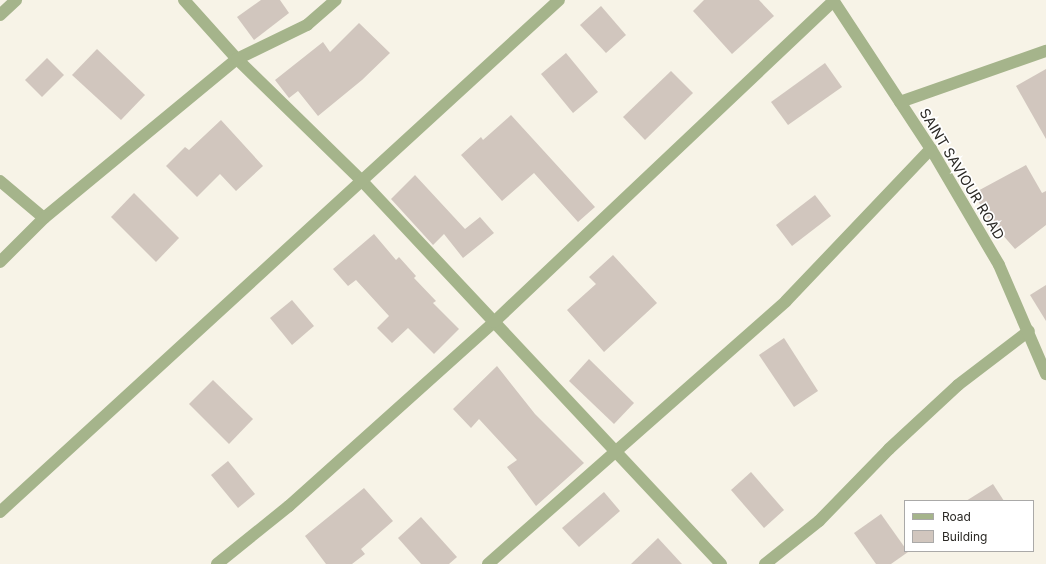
<!DOCTYPE html>
<style>
body{margin:0}
#map{position:relative;width:1046px;height:564px;overflow:hidden;background:#f7f3e7;font-family:Inter,sans-serif}
div>[style]{position:absolute}
.building>*{inset:0;background:#d1c6be}
.minor>*{height:12px;margin:-6px;padding:0 6px;transform-origin:6px;border-radius:6px;background:#a5b48b}
.tertiary>*{height:12px;margin:-6px;padding:0 6px;transform-origin:6px;border-radius:6px;background:#a5b48b}
span{translate:-50% -50%;white-space:nowrap;text-align:center;line-height:1.15;-webkit-text-stroke:3.5px #fff;paint-order:stroke}
.street-label{font-size:14px;color:#2b2925}
.legend{position:absolute;left:904px;top:500px;width:130px;height:52px;box-sizing:border-box;background:#fff;border:1px solid #aaa9a8;margin:0;padding:5px 7px;list-style:none;font-size:12px;color:#2b2925}
.legend li{display:flex;align-items:center;gap:8px;height:20px}
.legend b{width:20px;border:1px solid #aaa9a8}
</style>
<div id="map">
<div class="building">
<i style="clip-path:polygon(261px 0,280px 0,289px 13px,254px 40px,237px 17px)"></i>
<i style="clip-path:polygon(704px 0,759px 0,774px 16px,732px 54px,693px 11px)"></i>
<i style="clip-path:polygon(601px 6px,626px 35px,606px 53px,580px 25px)"></i>
<i style="clip-path:polygon(359px 23px,390px 53px,362px 80px,318px 116px,298px 91px,289px 98px,275px 80px,323px 42px,330px 52px)"></i>
<i style="clip-path:polygon(97px 49px,145px 95px,121px 120px,72px 75px)"></i>
<i style="clip-path:polygon(566px 53px,598px 92px,573px 113px,541px 74px)"></i>
<i style="clip-path:polygon(47px 58px,64px 75px,42px 97px,25px 80px)"></i>
<i style="clip-path:polygon(825px 63px,842px 87px,788px 125px,771px 102px)"></i>
<i style="clip-path:polygon(1046px 69px,1046px 139px,1016px 86px)"></i>
<i style="clip-path:polygon(671px 71px,693px 93px,645px 140px,623px 117px)"></i>
<i style="clip-path:polygon(511px 115px,595px 207px,578px 222px,534px 173px,502px 201px,461px 155px,481px 137px,483px 140px)"></i>
<i style="clip-path:polygon(221px 120px,263px 166px,236px 191px,220px 174px,197px 197px,166px 166px,185px 147px,189px 150px)"></i>
<i style="clip-path:polygon(1026px 165px,1042px 193px,1046px 191px,1046px 225px,1015px 249px,986px 216px,974px 193px)"></i>
<i style="clip-path:polygon(415px 175px,465px 229px,480px 217px,494px 233px,463px 258px,444px 234px,433px 245px,391px 199px)"></i>
<i style="clip-path:polygon(134px 193px,179px 238px,156px 262px,111px 217px)"></i>
<i style="clip-path:polygon(815px 195px,831px 216px,792px 246px,776px 225px)"></i>
<i style="clip-path:polygon(374px 234px,396px 260px,399px 257px,416px 276px,414px 278px,436px 301px,433px 303px,459px 329px,434px 354px,408px 328px,392px 343px,377px 328px,389px 316px,356px 280px,348px 286px,333px 269px)"></i>
<i style="clip-path:polygon(613px 255px,657px 303px,604px 352px,567px 310px,596px 284px,589px 277px)"></i>
<i style="clip-path:polygon(1046px 285px,1046px 321px,1030px 295px)"></i>
<i style="clip-path:polygon(292px 300px,314px 326px,292px 345px,270px 318px)"></i>
<i style="clip-path:polygon(784px 338px,818px 391px,794px 407px,759px 355px)"></i>
<i style="clip-path:polygon(589px 359px,634px 403px,614px 424px,569px 381px)"></i>
<i style="clip-path:polygon(497px 366px,535px 414px,584px 463px,536px 506px,507px 467px,517px 460px,479px 419px,471px 428px,453px 409px)"></i>
<i style="clip-path:polygon(213px 380px,253px 419px,229px 444px,189px 404px)"></i>
<i style="clip-path:polygon(228px 461px,255px 494px,238px 508px,211px 475px)"></i>
<i style="clip-path:polygon(751px 472px,784px 510px,764px 528px,731px 490px)"></i>
<i style="clip-path:polygon(993px 484px,1004px 501px,966px 501px)"></i>
<i style="clip-path:polygon(364px 488px,393px 521px,361px 549px,365px 554px,352px 564px,326px 564px,305px 536px)"></i>
<i style="clip-path:polygon(604px 492px,620px 511px,579px 547px,562px 528px)"></i>
<i style="clip-path:polygon(881px 514px,908px 552px,891px 564px,876px 564px,854px 533px)"></i>
<i style="clip-path:polygon(421px 517px,457px 557px,449px 564px,421px 564px,398px 538px)"></i>
<i style="clip-path:polygon(658px 538px,682px 564px,631px 564px)"></i>
</div>
<div class="minor">
<i style="left:184px;top:0;width:79px;rotate:48.1deg"></i>
<i style="left:237px;top:59px;width:175px;rotate:44.3deg"></i>
<i style="left:362px;top:181px;width:525px;rotate:46.85deg"></i>
<i style="left:0;top:15px;width:22px;rotate:-43deg"></i>
<i style="left:900px;top:102px;width:155px;rotate:-19.3deg"></i>
<i style="left:0;top:181px;width:57px;rotate:40.1deg"></i>
<i style="left:0;top:262px;width:62px;rotate:-45deg"></i>
<i style="left:44px;top:218px;width:250px;rotate:-39.5deg"></i>
<i style="left:237px;top:59px;width:78px;rotate:-25.9deg"></i>
<i style="left:307px;top:25px;width:38px;rotate:-41deg"></i>
<i style="left:0;top:512px;width:758px;rotate:-42.49deg"></i>
<i style="left:217px;top:564px;width:92px;rotate:-38.9deg"></i>
<i style="left:289px;top:506px;width:275px;rotate:-41.9deg"></i>
<i style="left:494px;top:322px;width:467px;rotate:-43.4deg"></i>
<i style="left:488px;top:564px;width:397px;rotate:-41.4deg"></i>
<i style="left:786px;top:301px;width:210px;rotate:-46.4deg"></i>
<i style="left:765px;top:564px;width:69px;rotate:-38.5deg"></i>
<i style="left:819px;top:521px;width:100px;rotate:-45.8deg"></i>
<i style="left:889px;top:449px;width:94px;rotate:-42.8deg"></i>
<i style="left:958px;top:385px;width:89px;rotate:-37.3deg"></i>
</div>
<div class="tertiary">
<i style="left:833px;top:0;width:178px;rotate:56.7deg"></i>
<i style="left:931px;top:149px;width:134px;rotate:59.6deg"></i>
<i style="left:999px;top:265px;width:119px;rotate:66.7deg"></i>
</div>
<div class="street-label">
<span style="left:962px;top:174px;rotate:59deg">SAINT SAVIOUR ROAD</span>
</div>
<ul class="legend">
<li><b style="height:5px;background:#a5b48b"></b>Road</li>
<li><b style="height:11px;background:#d1c6be"></b>Building</li>
</ul>
</div>
